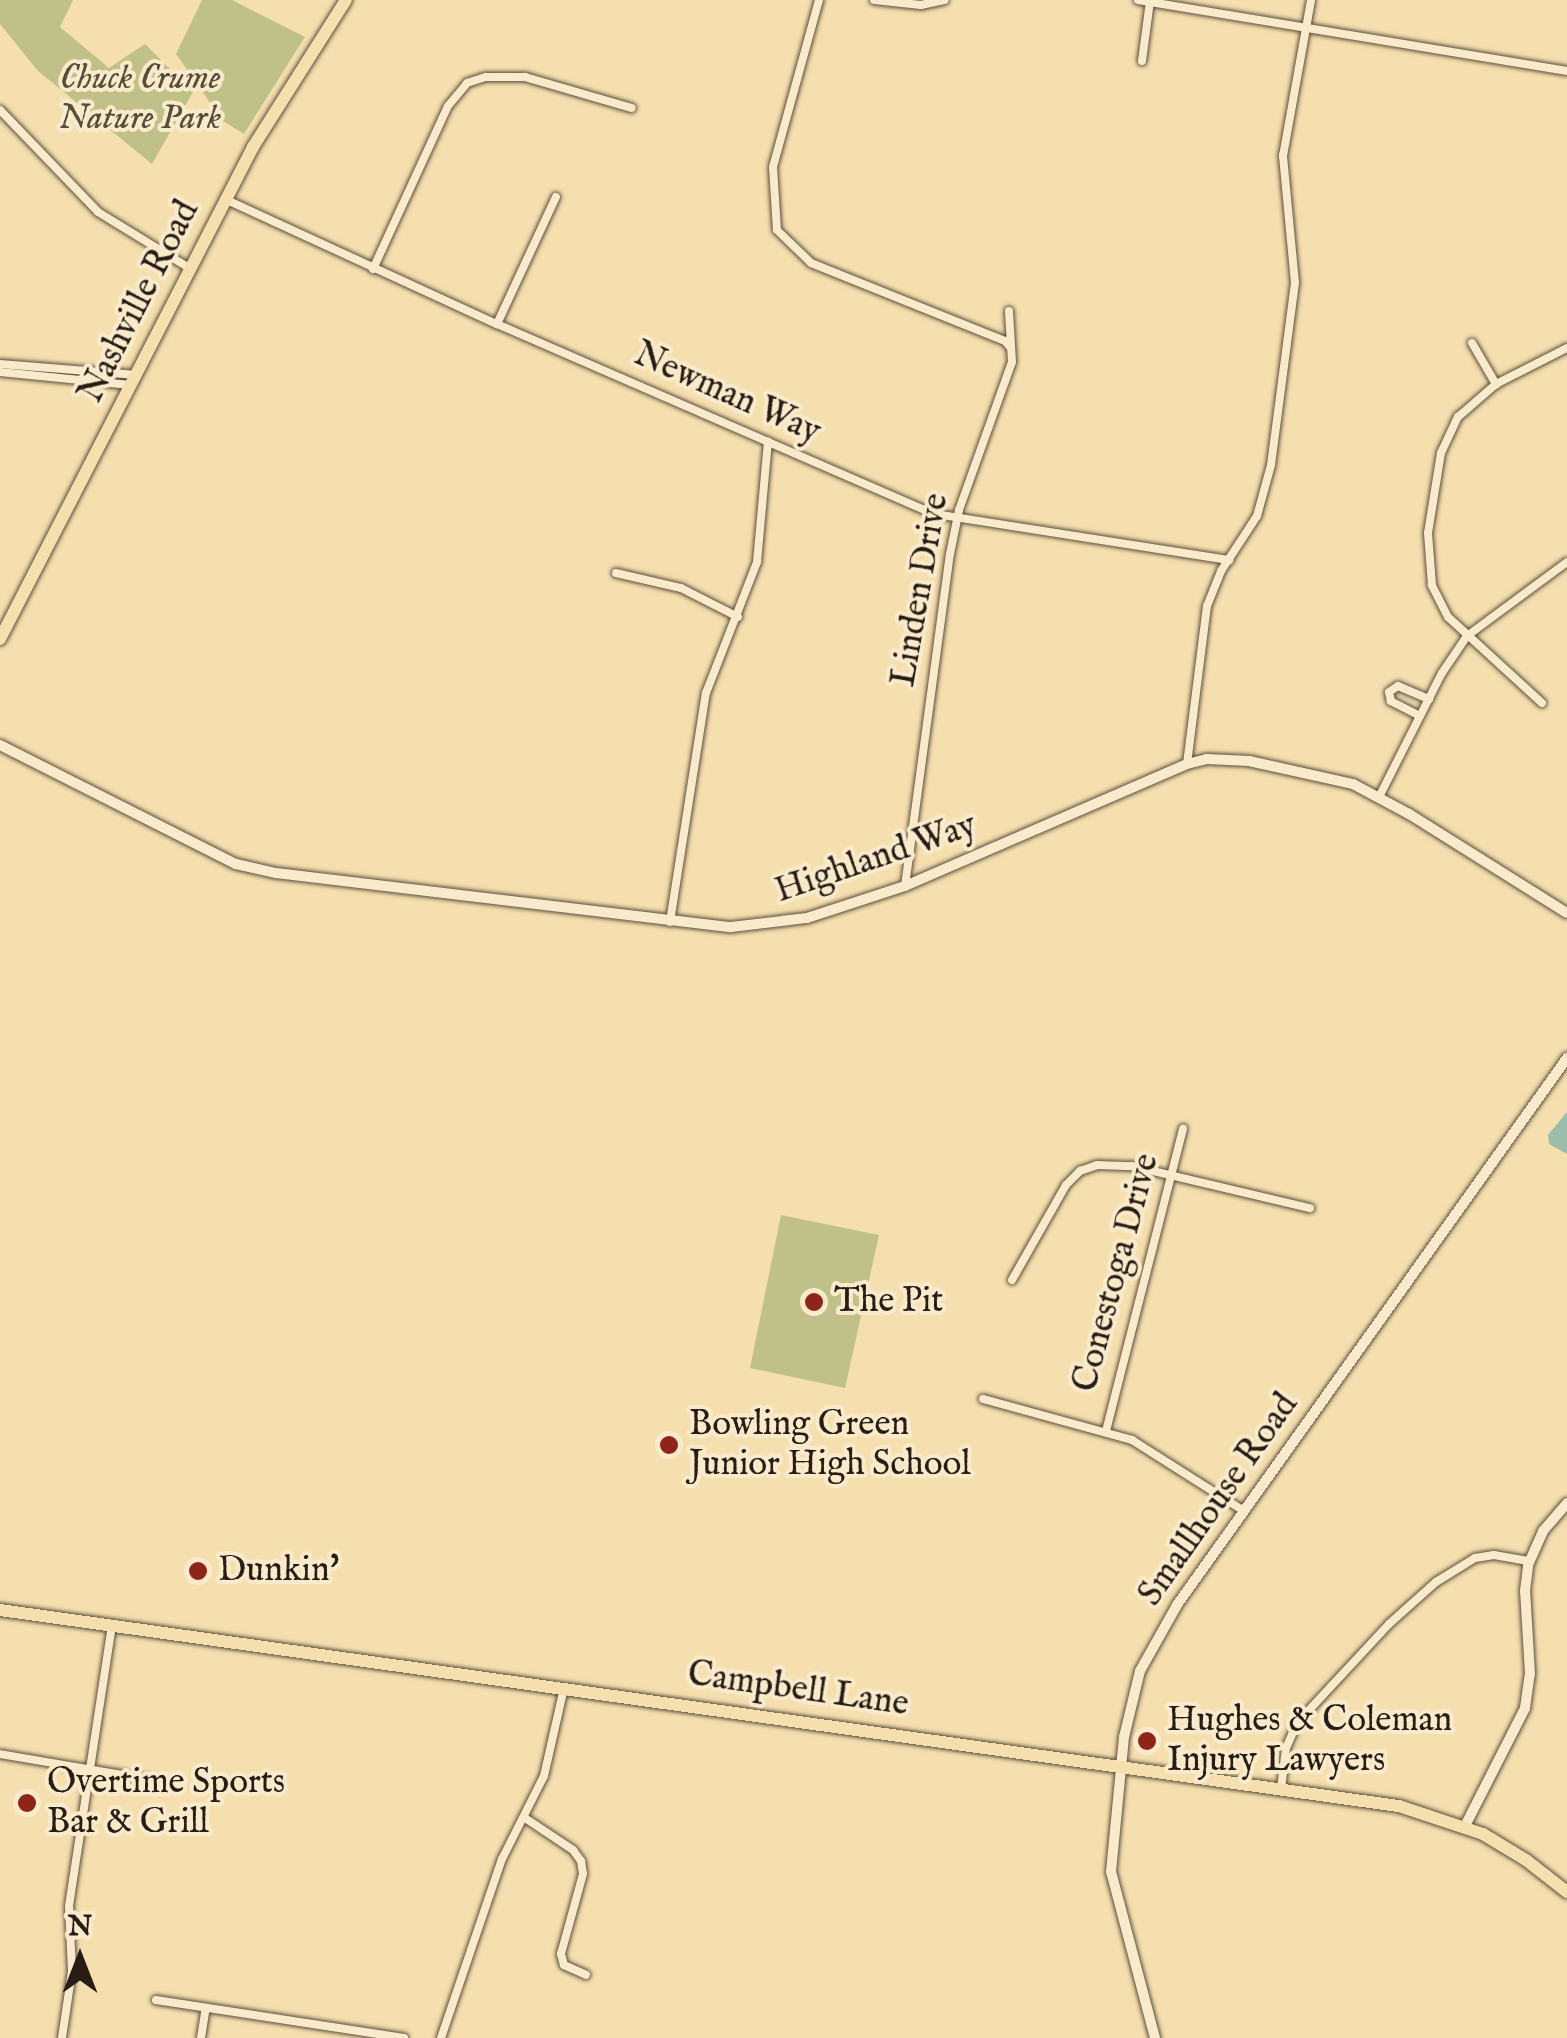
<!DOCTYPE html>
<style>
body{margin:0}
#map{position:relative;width:1567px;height:2038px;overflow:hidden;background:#f5dfaf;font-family:"IM FELL English",serif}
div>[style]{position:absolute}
.green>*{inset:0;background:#c0c188}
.water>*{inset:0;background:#9cbdaa}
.roads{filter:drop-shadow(0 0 2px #5b4e3c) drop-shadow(0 0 2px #5b4e3c)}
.minor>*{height:8px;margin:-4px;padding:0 4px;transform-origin:4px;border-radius:4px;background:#f8eacb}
.tertiary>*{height:10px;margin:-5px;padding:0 5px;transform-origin:5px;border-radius:5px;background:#f8eacb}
.primary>*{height:12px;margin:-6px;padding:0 6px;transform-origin:6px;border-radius:6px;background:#f5dfaf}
.dots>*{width:28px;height:28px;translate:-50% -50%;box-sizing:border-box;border:5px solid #f8eacb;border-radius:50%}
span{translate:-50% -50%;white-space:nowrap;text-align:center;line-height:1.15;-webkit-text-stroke:8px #f8eacb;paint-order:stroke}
.park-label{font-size:35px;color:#564e38;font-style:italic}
.street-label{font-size:35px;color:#281d15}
.poi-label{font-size:35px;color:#281d15}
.left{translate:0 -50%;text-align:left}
.north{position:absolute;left:30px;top:1908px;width:100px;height:100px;-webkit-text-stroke:8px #f8eacb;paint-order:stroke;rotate:0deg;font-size:28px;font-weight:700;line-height:40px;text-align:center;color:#281d15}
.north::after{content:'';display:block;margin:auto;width:35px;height:45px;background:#281d15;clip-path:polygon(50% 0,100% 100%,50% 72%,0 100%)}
</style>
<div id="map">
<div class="green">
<i style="clip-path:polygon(0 0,73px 0,60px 27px,109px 68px,145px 44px,193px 92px,152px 164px,38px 71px,0 24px)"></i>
<i style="clip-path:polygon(202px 0,232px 0,305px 37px,244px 134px,223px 121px,176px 54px)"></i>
<i style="clip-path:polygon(781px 1215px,879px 1235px,845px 1388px,750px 1368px)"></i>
</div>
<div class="water">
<i style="clip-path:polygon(1567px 1112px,1567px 1154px,1549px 1144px,1548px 1135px)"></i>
</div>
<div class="roads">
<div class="minor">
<i style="left:819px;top:0;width:173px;rotate:105.4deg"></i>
<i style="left:773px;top:167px;width:63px;rotate:86.4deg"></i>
<i style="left:777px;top:230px;width:47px;rotate:44.1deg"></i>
<i style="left:811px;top:263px;width:209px;rotate:21.9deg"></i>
<i style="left:1005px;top:341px;width:9px;rotate:49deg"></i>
<i style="left:874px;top:0;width:47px;rotate:6.1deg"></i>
<i style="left:921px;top:5px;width:24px;rotate:-12deg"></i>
<i style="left:1138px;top:0;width:435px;rotate:9.4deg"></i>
<i style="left:1142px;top:61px;width:61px;rotate:-82.4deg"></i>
<i style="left:0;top:110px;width:141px;rotate:46.1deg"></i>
<i style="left:98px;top:212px;width:109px;rotate:31.5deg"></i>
<i style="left:227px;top:200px;width:297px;rotate:24.7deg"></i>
<i style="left:497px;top:324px;width:477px;rotate:23.5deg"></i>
<i style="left:935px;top:514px;width:298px;rotate:8.9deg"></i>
<i style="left:373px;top:269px;width:179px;rotate:-65.3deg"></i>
<i style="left:448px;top:106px;width:30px;rotate:-50deg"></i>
<i style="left:467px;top:83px;width:20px;rotate:-18deg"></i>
<i style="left:486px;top:77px;width:39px"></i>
<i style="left:525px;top:77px;width:111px;rotate:16.2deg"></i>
<i style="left:497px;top:324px;width:140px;rotate:-65.1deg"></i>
<i style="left:1472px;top:343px;width:48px;rotate:59.7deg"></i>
<i style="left:0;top:364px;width:137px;rotate:4.6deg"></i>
<i style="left:0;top:372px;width:131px;rotate:5.7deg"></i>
<i style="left:616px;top:573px;width:67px;rotate:13deg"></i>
<i style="left:681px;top:588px;width:64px;rotate:27deg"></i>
<i style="left:1542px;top:703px;width:127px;rotate:-137.5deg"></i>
<i style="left:1448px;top:617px;width:36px;rotate:-117deg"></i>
<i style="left:1432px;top:585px;width:52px;rotate:-94.4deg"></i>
<i style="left:1428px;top:533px;width:81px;rotate:-80.8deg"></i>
<i style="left:1441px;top:453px;width:40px;rotate:-65deg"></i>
<i style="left:1458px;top:417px;width:50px;rotate:-41deg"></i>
<i style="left:1496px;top:384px;width:80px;rotate:-26.9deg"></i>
<i style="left:1420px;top:716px;width:33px;rotate:-153deg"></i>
<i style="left:1391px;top:701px;width:9px;rotate:-103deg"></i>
<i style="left:1389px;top:692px;width:11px;rotate:-34deg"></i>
<i style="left:1398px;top:686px;width:34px;rotate:23deg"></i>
<i style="left:1187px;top:764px;width:159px;rotate:-82.8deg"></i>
<i style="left:1207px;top:606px;width:38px;rotate:-68deg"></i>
<i style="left:1221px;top:571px;width:66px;rotate:-56.8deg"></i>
<i style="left:1257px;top:516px;width:53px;rotate:-74.6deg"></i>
<i style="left:1271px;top:465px;width:184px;rotate:-82.5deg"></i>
<i style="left:1295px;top:283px;width:128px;rotate:-95.4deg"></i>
<i style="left:1283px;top:156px;width:158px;rotate:-79.8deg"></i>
<i style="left:1379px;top:797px;width:139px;rotate:-63.1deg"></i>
<i style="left:1442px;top:673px;width:45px;rotate:-56deg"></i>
<i style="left:1467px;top:636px;width:124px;rotate:-36.5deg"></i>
<i style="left:905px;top:886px;width:335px;rotate:-82.3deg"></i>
<i style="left:950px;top:554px;width:45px;rotate:-78.4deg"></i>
<i style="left:959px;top:510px;width:157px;rotate:-70.3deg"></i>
<i style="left:1012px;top:362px;width:51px;rotate:-93.4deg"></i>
<i style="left:670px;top:922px;width:232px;rotate:-81.1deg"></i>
<i style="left:706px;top:693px;width:141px;rotate:-68.7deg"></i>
<i style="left:757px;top:562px;width:121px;rotate:-84.8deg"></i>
<i style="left:1012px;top:1280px;width:109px;rotate:-60.4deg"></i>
<i style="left:1066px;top:1185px;width:20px;rotate:-45deg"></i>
<i style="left:1080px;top:1171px;width:18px;rotate:-19deg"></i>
<i style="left:1097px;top:1165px;width:35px;rotate:2deg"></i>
<i style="left:1132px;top:1166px;width:183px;rotate:13.3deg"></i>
<i style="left:983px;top:1399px;width:155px;rotate:15.4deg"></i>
<i style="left:1132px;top:1440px;width:133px;rotate:32.4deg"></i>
<i style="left:1106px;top:1431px;width:312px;rotate:-75.7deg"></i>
<i style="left:0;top:1754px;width:160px;rotate:9.7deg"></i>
<i style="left:1281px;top:1789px;width:41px;rotate:-83deg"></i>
<i style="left:1286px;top:1748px;width:27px;rotate:-66deg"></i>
<i style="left:1297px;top:1723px;width:135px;rotate:-47.1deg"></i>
<i style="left:1389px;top:1624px;width:63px;rotate:-41.8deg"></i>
<i style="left:1436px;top:1582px;width:46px;rotate:-31.6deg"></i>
<i style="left:1475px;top:1558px;width:19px;rotate:-9deg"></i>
<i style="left:1494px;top:1555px;width:36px;rotate:10deg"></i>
<i style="left:525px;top:1818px;width:58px;rotate:33.7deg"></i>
<i style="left:573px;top:1850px;width:14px;rotate:54deg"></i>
<i style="left:581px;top:1861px;width:13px;rotate:81deg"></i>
<i style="left:583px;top:1874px;width:83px;rotate:105.4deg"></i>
<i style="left:561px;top:1954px;width:11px;rotate:75deg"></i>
<i style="left:564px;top:1965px;width:24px;rotate:24deg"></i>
<i style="left:156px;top:2000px;width:251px;rotate:8.7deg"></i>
<i style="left:62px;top:2038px;width:68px;rotate:-81.5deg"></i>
<i style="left:72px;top:1971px;width:65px;rotate:-92.6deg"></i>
<i style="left:69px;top:1906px;width:284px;rotate:-81.3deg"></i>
<i style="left:201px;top:2038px;width:30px;rotate:-81deg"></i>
<i style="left:441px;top:2038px;width:189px;rotate:-71.2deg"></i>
<i style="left:502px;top:1859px;width:93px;rotate:-63.2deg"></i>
<i style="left:544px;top:1776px;width:90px;rotate:-77.2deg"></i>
</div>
<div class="tertiary">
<i style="left:0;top:745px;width:264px;rotate:26.8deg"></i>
<i style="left:236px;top:864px;width:41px;rotate:12.7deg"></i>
<i style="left:276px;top:873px;width:458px;rotate:6.8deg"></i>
<i style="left:731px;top:927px;width:77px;rotate:-6.8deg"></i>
<i style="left:807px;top:918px;width:103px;rotate:-18.1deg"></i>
<i style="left:905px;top:886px;width:307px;rotate:-23.4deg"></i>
<i style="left:1187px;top:764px;width:21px;rotate:-14deg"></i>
<i style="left:1207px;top:759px;width:42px;rotate:2.7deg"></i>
<i style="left:1249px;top:761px;width:107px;rotate:12.5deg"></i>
<i style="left:1353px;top:784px;width:64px;rotate:28.2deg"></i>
<i style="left:1409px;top:814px;width:186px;rotate:32.1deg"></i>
<i style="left:1465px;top:1826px;width:132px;rotate:-63deg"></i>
<i style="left:1525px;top:1708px;width:34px;rotate:-82deg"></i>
<i style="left:1530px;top:1674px;width:83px;rotate:-93.4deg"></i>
<i style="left:1525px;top:1591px;width:26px;rotate:-83deg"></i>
<i style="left:1528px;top:1565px;width:37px;rotate:-66deg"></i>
<i style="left:1543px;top:1531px;width:37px;rotate:-49deg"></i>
<i style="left:1155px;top:2038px;width:172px;rotate:-104.8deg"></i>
<i style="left:1111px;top:1872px;width:136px;rotate:-84.5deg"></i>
<i style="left:1124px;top:1737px;width:68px;rotate:-76.4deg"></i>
<i style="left:1140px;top:1671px;width:76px;rotate:-60.7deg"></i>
<i style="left:1177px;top:1605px;width:672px;rotate:-54.51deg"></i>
</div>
<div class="primary">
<i style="left:0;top:639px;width:553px;rotate:-62.79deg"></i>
<i style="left:253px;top:147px;width:174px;rotate:-57.7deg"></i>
<i style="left:0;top:1610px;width:1413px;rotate:7.98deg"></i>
<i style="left:1399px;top:1806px;width:89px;rotate:18.4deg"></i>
<i style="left:1483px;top:1834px;width:50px;rotate:31.2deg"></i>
<i style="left:1526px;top:1860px;width:52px;rotate:38deg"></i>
</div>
</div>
<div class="dots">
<i style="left:814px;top:1302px;background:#8f2418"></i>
<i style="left:669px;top:1445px;background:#8f2418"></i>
<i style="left:198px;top:1571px;background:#8f2418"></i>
<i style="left:1147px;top:1741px;background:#8f2418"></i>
<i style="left:27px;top:1803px;background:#8f2418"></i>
</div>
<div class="park-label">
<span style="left:140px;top:99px">Chuck Crume<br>Nature Park</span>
</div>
<div class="street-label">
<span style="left:140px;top:302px;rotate:-63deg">Nashville Road</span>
<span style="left:727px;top:394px;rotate:24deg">Newman Way</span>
<span style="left:921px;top:590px;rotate:-80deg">Linden Drive</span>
<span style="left:876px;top:859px;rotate:-19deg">Highland Way</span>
<span style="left:1117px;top:1273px;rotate:-75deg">Conestoga Drive</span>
<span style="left:1219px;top:1500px;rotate:-55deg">Smallhouse Road</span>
<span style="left:798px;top:1690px;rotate:8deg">Campbell Lane</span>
</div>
<div class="poi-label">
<span class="left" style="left:834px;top:1302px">The Pit</span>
<span class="left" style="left:689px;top:1445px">Bowling Green<br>Junior High School</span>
<span class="left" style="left:218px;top:1571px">Dunkin'</span>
<span class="left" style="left:1167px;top:1741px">Hughes &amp; Coleman<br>Injury Lawyers</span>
<span class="left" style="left:47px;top:1803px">Overtime Sports<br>Bar &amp; Grill</span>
</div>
<div class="north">N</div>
</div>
